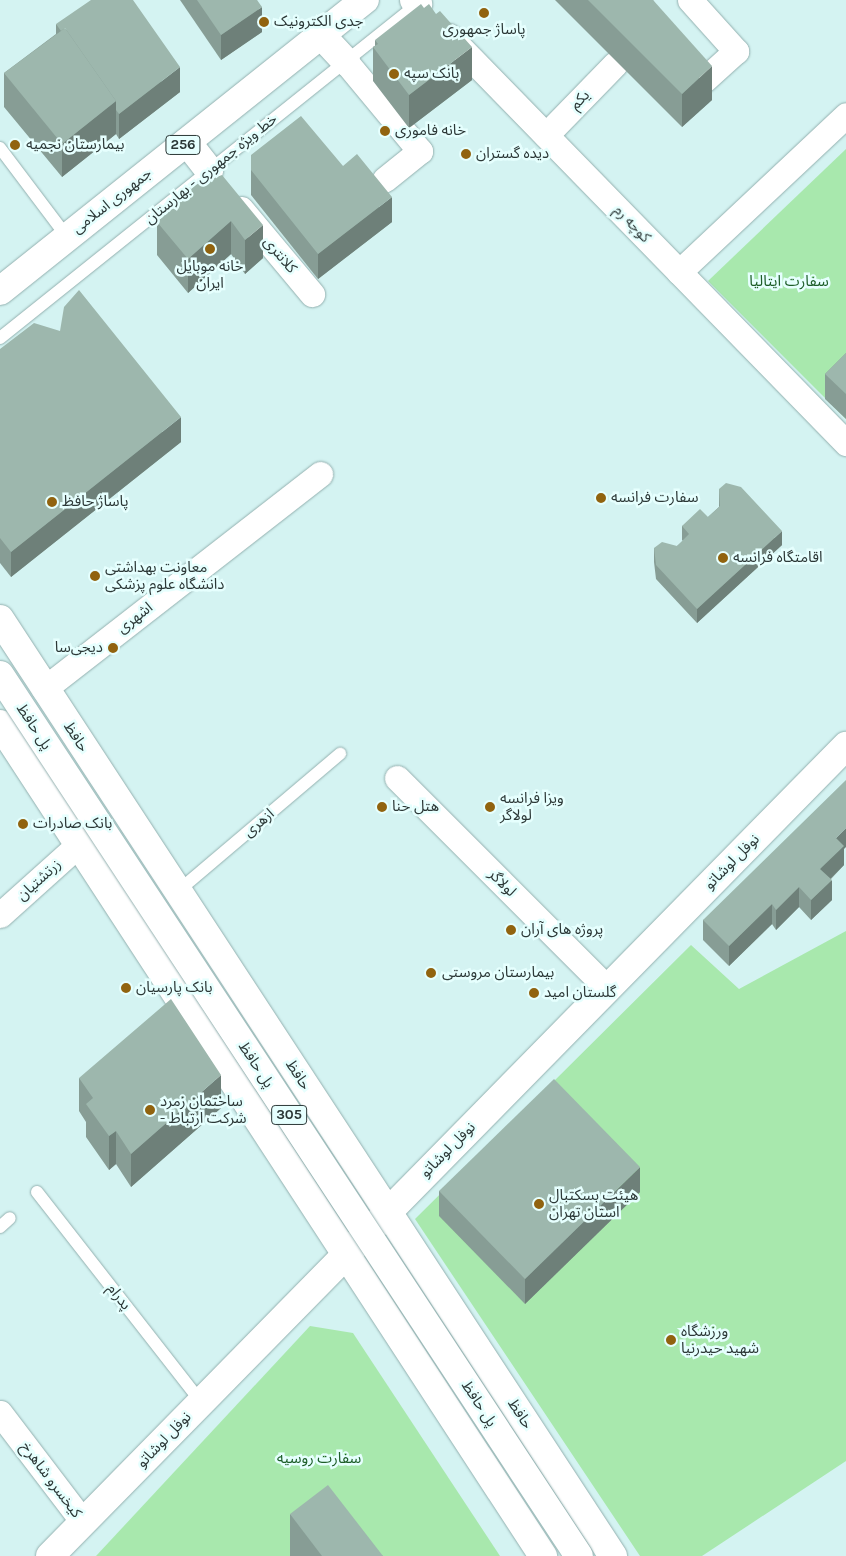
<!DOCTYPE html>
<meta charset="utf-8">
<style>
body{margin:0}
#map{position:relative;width:846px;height:1556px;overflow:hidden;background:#d4f3f2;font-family:Karla,"Noto Sans Arabic",sans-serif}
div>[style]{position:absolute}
.green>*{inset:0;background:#a8e8ad}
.roads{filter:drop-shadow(0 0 1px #93b0af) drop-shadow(0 0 1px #93b0af)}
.service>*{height:12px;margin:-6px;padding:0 6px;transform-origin:6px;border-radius:6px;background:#fff}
.minor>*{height:25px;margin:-12.5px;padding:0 12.5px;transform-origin:12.5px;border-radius:12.5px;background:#fff}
.secondary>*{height:28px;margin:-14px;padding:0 14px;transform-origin:14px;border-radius:14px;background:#fff}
.primary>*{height:28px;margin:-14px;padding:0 14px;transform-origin:14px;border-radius:14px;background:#fff}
.bridges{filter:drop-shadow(0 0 1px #93b0af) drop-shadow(0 0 1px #93b0af)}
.primary-bridge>*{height:28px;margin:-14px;padding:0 14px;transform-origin:14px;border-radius:14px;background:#fff}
.wall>*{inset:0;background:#879d95}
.shaded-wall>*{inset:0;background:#6e8079}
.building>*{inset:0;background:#9db7ad}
.dots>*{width:14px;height:14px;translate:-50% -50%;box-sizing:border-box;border:2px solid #e6fffe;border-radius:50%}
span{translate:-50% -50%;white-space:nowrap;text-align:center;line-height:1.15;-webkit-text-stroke:5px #e6fffe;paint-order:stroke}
.shield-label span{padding:1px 4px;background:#e6fffe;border:1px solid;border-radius:4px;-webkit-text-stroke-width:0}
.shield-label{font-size:14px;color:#2c3837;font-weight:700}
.poi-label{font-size:15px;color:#2c3837}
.left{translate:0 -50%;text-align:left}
.right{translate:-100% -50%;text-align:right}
.street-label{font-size:15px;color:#2c3837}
.park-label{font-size:15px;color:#1d5e28}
</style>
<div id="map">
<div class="green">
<i style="clip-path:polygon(846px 149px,846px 419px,708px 281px)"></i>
<i style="clip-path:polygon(846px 931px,846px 1461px,702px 1556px,640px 1556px,415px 1219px,691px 945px,739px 989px)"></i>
<i style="clip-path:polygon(310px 1326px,353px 1333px,500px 1556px,96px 1556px)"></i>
</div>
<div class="roads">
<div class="service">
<i style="left:0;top:148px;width:111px;rotate:53deg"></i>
<i style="left:0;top:338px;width:538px;rotate:-38.66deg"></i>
<i style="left:177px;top:892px;width:214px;rotate:-40.3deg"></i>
<i style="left:37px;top:1192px;width:266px;rotate:52deg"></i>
<i style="left:0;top:1227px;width:13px;rotate:-42deg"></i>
</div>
<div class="minor">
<i style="left:690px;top:0;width:69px;rotate:48deg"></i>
<i style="left:736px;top:51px;width:42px;rotate:137.9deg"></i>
<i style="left:449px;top:36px;width:569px;rotate:45.71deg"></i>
<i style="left:346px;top:62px;width:116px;rotate:50.3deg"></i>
<i style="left:420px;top:151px;width:45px;rotate:141.3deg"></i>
<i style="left:546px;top:135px;width:99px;rotate:-45.8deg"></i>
<i style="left:241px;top:209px;width:111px;rotate:50.1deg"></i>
<i style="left:679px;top:272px;width:229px;rotate:-43.2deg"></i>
<i style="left:44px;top:689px;width:350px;rotate:-37.9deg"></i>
<i style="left:397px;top:778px;width:297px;rotate:45deg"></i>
<i style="left:0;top:915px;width:105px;rotate:-41.9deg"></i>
<i style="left:0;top:1413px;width:137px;rotate:52.7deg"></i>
</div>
<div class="secondary">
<i style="left:0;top:619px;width:1120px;rotate:56.81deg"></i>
<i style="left:0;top:724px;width:994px;rotate:56.87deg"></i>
<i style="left:50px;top:1556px;width:1136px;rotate:-45.5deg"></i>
</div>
<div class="primary">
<i style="left:414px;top:0;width:6px;rotate:45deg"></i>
<i style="left:321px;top:35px;width:37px;rotate:47deg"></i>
<i style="left:187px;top:142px;width:36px;rotate:52deg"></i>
<i style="left:0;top:291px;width:467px;rotate:-38.6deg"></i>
</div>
</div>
<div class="bridges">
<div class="primary-bridge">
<i style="left:0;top:675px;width:1054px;rotate:56.69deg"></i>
</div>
</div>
<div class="wall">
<i style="clip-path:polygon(180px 0,257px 0,262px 32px,221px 60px)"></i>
<i style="clip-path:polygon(555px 0,653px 0,712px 100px,682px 127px)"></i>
<i style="clip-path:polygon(56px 24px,180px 92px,119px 139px,116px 134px,62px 177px,4px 107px,4px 73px,56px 34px)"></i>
<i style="clip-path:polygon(375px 40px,472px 80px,409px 128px,373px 81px,373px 47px,375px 46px)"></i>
<i style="clip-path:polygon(251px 155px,343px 166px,392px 222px,318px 279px,251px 195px)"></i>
<i style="clip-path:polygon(202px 178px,263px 258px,245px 274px,231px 254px,188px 293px,157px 255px,157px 222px,167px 213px,167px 205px)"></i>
<i style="clip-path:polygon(0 349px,181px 442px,11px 577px,0 563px)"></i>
<i style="clip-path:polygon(846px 353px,846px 419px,825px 399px,825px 374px)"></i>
<i style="clip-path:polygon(719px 489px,782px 545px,697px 623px,656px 579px,654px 562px,654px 548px,677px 546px,683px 541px,682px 540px,682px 526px,708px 517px,719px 507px)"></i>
<i style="clip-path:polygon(844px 849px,844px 865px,831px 879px,832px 900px,811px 920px,799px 907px,776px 930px,772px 924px,729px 966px,703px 940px,703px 920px)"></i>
<i style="clip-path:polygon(79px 1078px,221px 1108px,131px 1187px,116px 1164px,109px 1170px,86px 1137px,86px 1122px,79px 1111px)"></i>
<i style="clip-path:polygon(439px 1191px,640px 1192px,525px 1304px,439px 1216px)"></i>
<i style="clip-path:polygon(290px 1514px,383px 1556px,290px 1556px)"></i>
</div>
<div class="shaded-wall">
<i style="clip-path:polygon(262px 7px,262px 32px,221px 60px,221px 35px)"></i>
<i style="clip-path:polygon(472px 47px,472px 80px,409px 128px,409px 95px)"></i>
<i style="clip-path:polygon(712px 66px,712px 100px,682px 127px,682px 94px)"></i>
<i style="clip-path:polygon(180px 67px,180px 92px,119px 139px,119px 114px)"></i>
<i style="clip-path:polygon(116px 101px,116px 134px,62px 177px,62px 144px)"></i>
<i style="clip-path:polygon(392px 197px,392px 222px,318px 279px,318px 254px)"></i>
<i style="clip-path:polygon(231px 221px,231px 254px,188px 293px,188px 259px)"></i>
<i style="clip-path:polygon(263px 225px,263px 258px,245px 274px,245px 240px)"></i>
<i style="clip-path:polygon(181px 417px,181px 442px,11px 577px,11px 552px)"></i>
<i style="clip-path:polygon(782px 531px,782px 545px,697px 623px,697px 609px)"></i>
<i style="clip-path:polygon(846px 828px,846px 847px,844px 849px,844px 865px,820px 889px,820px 869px,836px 838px)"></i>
<i style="clip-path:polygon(832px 880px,832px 900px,811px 920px,811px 900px)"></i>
<i style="clip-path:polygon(799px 887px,799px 907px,776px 930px,776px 910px)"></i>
<i style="clip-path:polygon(772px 904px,772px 924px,729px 966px,729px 946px)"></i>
<i style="clip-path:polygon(221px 1075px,221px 1108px,131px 1187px,131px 1154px)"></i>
<i style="clip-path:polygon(116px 1131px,116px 1164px,109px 1170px,109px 1136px)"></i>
<i style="clip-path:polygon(640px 1167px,640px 1192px,525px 1304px,525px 1279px)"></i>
</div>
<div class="building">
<i style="clip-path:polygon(91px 0,133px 0,180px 67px,119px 114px,116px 110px,116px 101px,65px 28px,61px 31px,56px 24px)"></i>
<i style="clip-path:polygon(197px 0,257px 0,262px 7px,221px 35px)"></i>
<i style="clip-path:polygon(588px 0,653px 0,712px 66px,682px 94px)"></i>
<i style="clip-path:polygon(421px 4px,424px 8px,429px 4px,436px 14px,440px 11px,472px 47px,409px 95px,373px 47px,378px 44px,375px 40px)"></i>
<i style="clip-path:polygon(65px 28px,116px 101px,62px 144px,4px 73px)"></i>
<i style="clip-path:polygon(301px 116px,343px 166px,357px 154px,392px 197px,318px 254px,251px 170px,251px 155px)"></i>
<i style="clip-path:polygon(222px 175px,263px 225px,245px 240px,231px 221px,188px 259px,157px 222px,169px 211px,167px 205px,202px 178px,209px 180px)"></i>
<i style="clip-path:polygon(79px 290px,181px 417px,11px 552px,0 538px,0 349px,34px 323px,60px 331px,64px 307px)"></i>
<i style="clip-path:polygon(846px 353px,846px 394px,825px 374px)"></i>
<i style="clip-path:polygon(726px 483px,741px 487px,782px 531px,697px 609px,656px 565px,654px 548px,662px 542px,677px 546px,689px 534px,682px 526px,700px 509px,708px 517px,720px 506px,719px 489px)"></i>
<i style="clip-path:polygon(846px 780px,846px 828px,836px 838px,844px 846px,820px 869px,832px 880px,811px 900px,799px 887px,776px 910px,772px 904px,729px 946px,703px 920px)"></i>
<i style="clip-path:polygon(171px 999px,221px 1075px,131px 1154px,116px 1131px,109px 1136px,86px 1104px,93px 1098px,79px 1078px)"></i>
<i style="clip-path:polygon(554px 1079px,640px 1167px,525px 1279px,439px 1191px)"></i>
<i style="clip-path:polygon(328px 1485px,383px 1556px,322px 1556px,290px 1514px)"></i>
</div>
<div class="dots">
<i style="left:484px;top:13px;background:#91630f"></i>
<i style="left:264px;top:22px;background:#91630f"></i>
<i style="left:394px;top:74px;background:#91630f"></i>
<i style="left:385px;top:131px;background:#91630f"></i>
<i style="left:15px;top:145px;background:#91630f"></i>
<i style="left:466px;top:154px;background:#91630f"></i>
<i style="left:210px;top:249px;background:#91630f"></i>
<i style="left:601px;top:498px;background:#91630f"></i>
<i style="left:52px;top:502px;background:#91630f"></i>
<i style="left:723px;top:558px;background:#91630f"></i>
<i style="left:95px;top:576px;background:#91630f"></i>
<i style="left:113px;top:648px;background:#91630f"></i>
<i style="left:382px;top:807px;background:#91630f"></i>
<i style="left:490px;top:807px;background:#91630f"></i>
<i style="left:23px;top:824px;background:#91630f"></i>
<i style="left:511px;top:930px;background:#91630f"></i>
<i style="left:431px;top:973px;background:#91630f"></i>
<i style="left:126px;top:988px;background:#91630f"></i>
<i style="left:534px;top:993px;background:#91630f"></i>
<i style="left:150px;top:1110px;background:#91630f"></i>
<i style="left:539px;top:1204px;background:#91630f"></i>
<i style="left:671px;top:1340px;background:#91630f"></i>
</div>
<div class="shield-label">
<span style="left:183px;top:145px">256</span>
<span style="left:289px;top:1115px">305</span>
</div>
<div class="poi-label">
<span class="left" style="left:274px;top:22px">جدی الکترونیک</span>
<span style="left:484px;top:30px">پاساژ جمهوری</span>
<span class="left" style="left:404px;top:74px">بانک سپه</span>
<span class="left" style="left:395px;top:131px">خانه فاموری</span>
<span class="left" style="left:26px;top:145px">بیمارستان نجمیه</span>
<span class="left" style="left:476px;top:154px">دیده گستران</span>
<span style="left:210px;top:275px">خانه موبایل<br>ایران</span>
<span class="left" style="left:611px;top:498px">سفارت فرانسه</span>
<span class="left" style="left:62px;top:502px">پاساژ حافظ</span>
<span class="left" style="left:733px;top:558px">اقامتگاه فرانسه</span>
<span class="left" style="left:105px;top:576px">معاونت بهداشتی<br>دانشگاه علوم پزشکی</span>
<span class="right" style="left:103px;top:648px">دیجی‌سا</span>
<span class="left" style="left:500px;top:807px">ویزا فرانسه<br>لولاگر</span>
<span class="left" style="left:392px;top:807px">هتل حنا</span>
<span class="left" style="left:33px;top:824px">بانک صادرات</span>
<span class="left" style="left:521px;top:930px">پروژه های آران</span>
<span class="left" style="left:442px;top:973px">بیمارستان مروستی</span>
<span class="left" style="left:136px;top:988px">بانک پارسیان</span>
<span class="left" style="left:544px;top:993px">گلستان امید</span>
<span class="left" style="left:160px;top:1110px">ساختمان زمرد<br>- شرکت ارتباط</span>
<span class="left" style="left:549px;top:1204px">هیئت بسکتبال<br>استان تهران</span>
<span class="left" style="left:681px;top:1340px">ورزشگاه<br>شهید حیدرنیا</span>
</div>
<div class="street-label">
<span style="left:580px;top:100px;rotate:-46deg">یکم</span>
<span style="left:211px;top:169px;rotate:-39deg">خط ویژه جمهوری - بهارستان</span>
<span style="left:112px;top:201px;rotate:-38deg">جمهوری اسلامی</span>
<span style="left:632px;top:224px;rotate:46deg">کوچه رم</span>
<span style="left:280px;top:255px;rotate:50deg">کلانتری</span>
<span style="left:135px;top:618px;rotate:-38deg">اشهری</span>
<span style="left:34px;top:727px;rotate:57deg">پل حافظ</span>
<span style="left:76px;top:737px;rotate:57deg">حافظ</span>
<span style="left:259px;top:823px;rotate:-40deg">ازهری</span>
<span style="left:732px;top:862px;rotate:-45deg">نوفل لوشاتو</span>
<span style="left:39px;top:880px;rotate:-42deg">زرتشتیان</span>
<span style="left:502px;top:883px;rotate:45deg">لولاگر</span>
<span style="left:256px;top:1065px;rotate:57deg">پل حافظ</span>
<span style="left:298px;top:1075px;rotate:57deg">حافظ</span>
<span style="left:448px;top:1150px;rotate:-45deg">نوفل لوشاتو</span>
<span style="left:119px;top:1297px;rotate:52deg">پدرام</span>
<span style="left:479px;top:1404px;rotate:57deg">پل حافظ</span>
<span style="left:520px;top:1414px;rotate:57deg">حافظ</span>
<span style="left:164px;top:1440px;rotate:-46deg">نوفل لوشاتو</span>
<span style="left:51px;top:1480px;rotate:53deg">کیخسرو شاهرخ</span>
</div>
<div class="park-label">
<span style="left:789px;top:282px">سفارت ایتالیا</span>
<span style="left:319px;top:1459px">سفارت روسیه</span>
</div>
</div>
